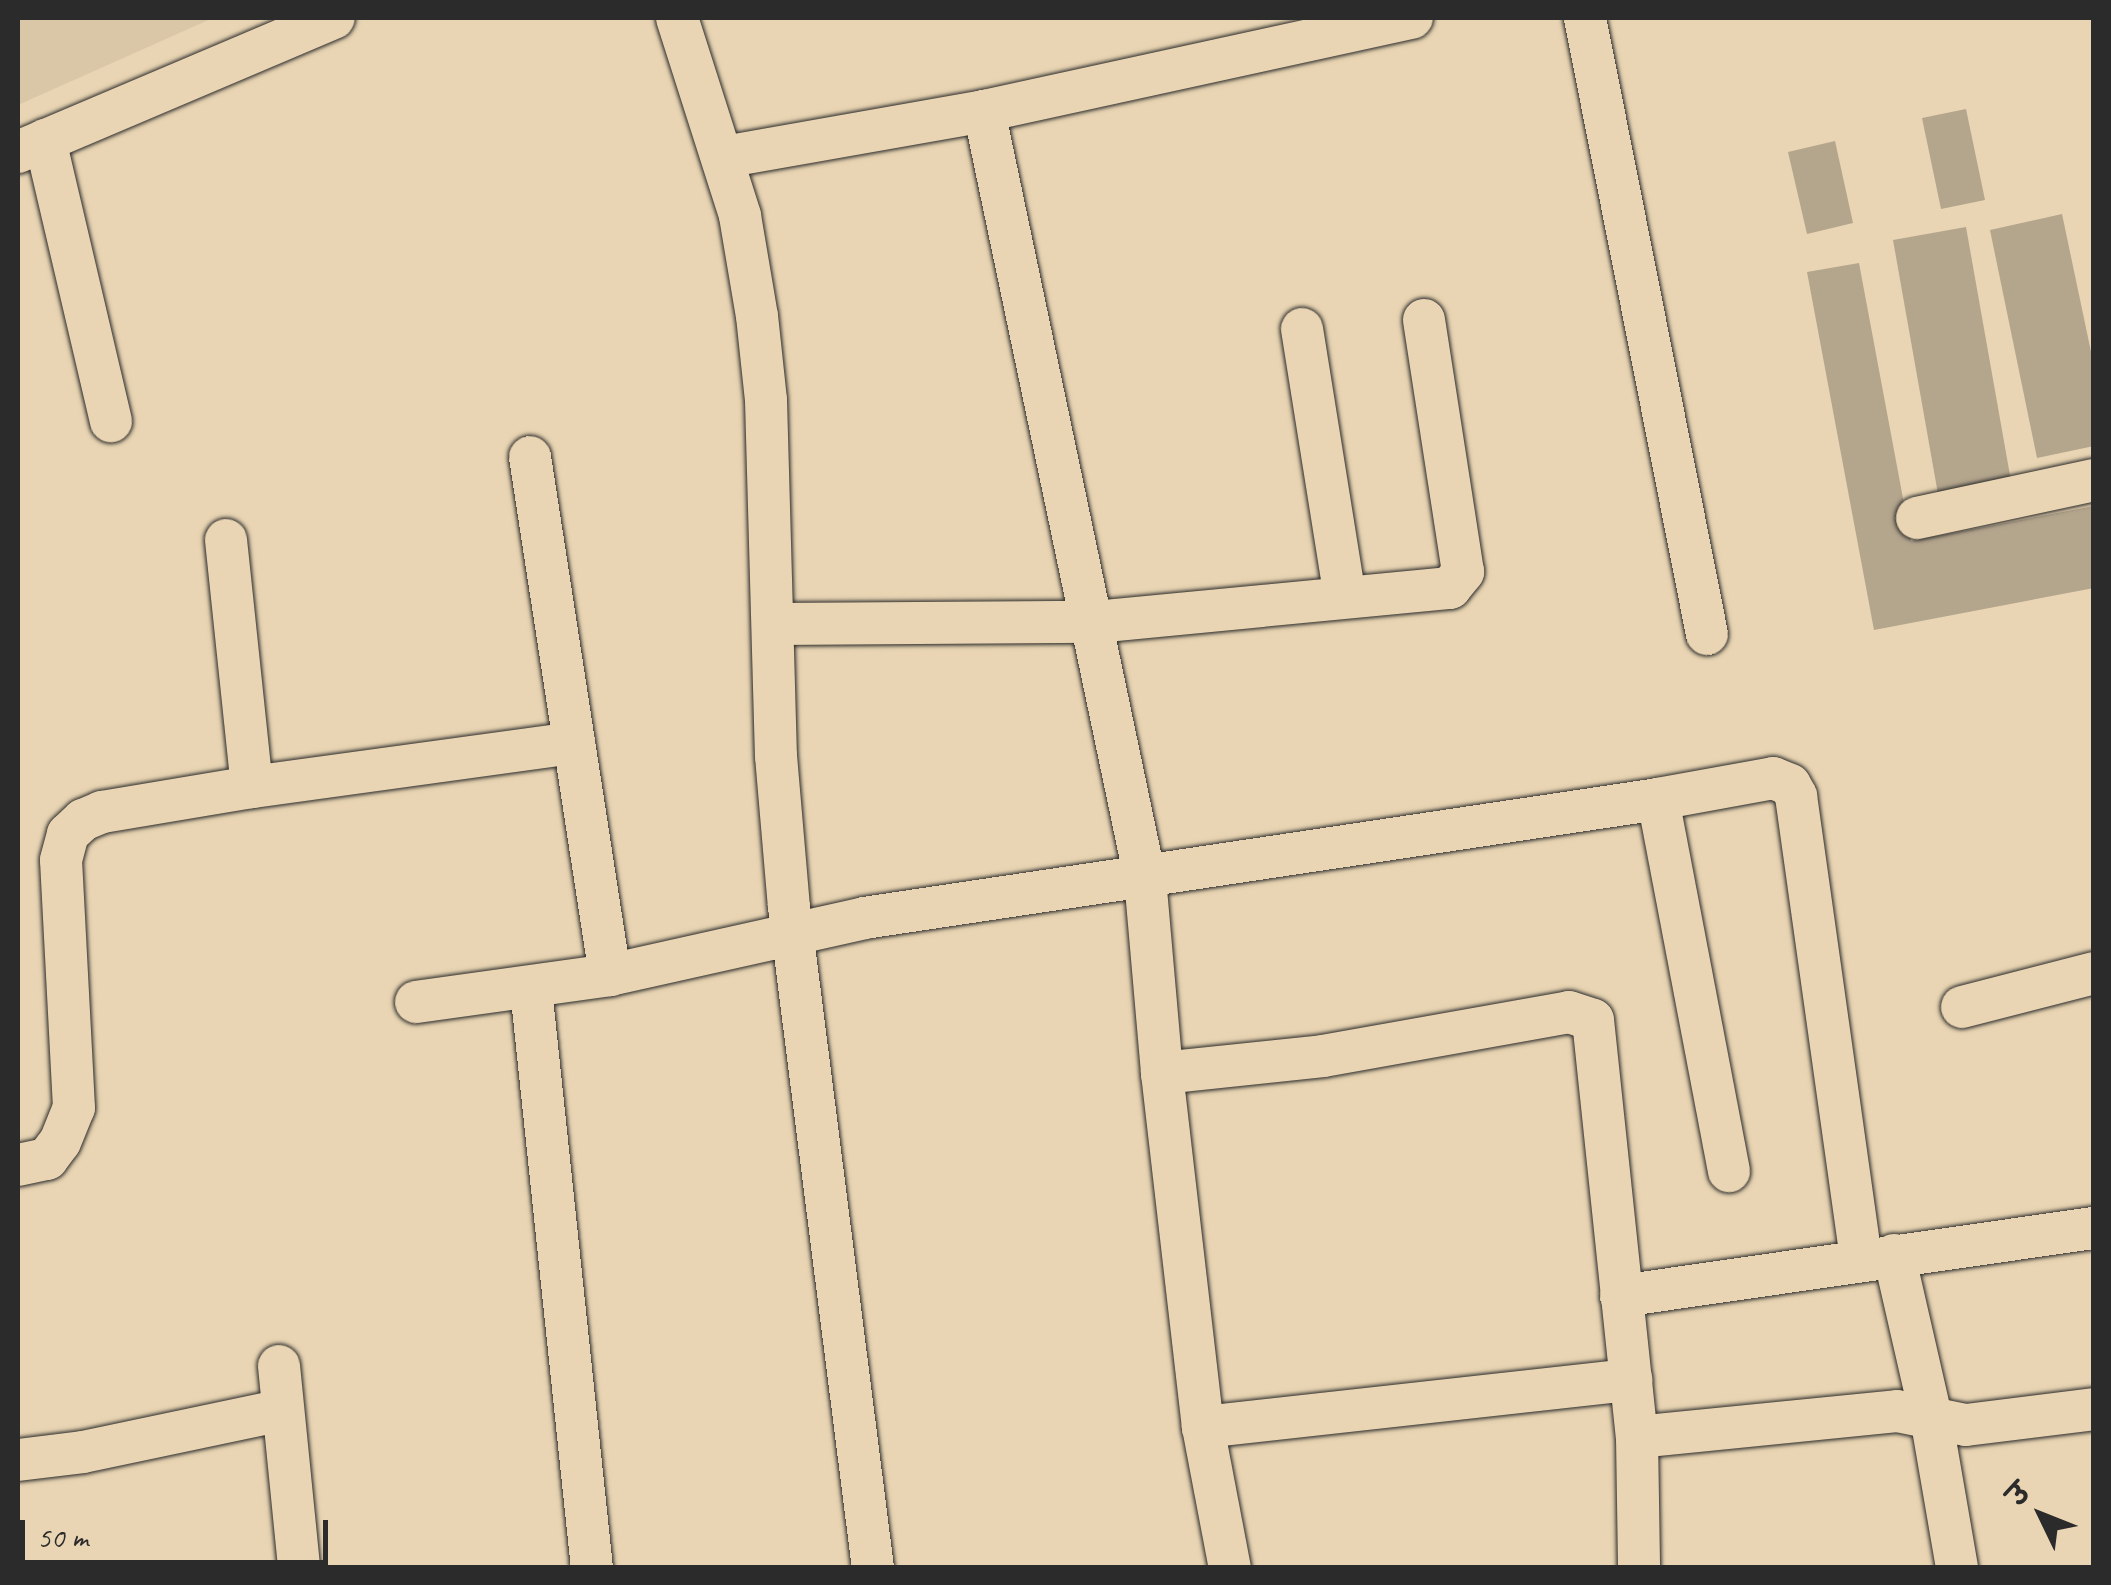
<!DOCTYPE html>
<meta charset="utf-8">
<style>
body{margin:0}
#map{position:relative;width:2111px;height:1585px;overflow:hidden;background:#e9d5b3;font-family:Caveat,"Playpen Sans Deva",sans-serif}
div>[style]{position:absolute}
.built>*{inset:0;background:#d9c7a8}
.building>*{inset:0;background:#b4a58d}
.roads{filter:drop-shadow(0 0 2px #2b2b2b) drop-shadow(0 0 2px #2b2b2b)}
.minor>*{height:42px;margin:-21px;padding:0 21px;transform-origin:21px;border-radius:21px;background:#e9d5b3}
span{translate:-50% -50%;white-space:nowrap;text-align:center;line-height:1.15;-webkit-text-stroke:10px #e9d5b3;paint-order:stroke}
.frame{position:absolute;inset:0;border:20px solid #2b2b2b;pointer-events:none}
.north{position:absolute;left:1991px;top:1465px;width:100px;height:100px;-webkit-text-stroke:8px #e9d5b3;paint-order:stroke;rotate:313deg;font-size:28px;font-weight:700;line-height:40px;text-align:center;color:#2b2b2b}
.north::after{content:'';display:block;margin:auto;width:35px;height:45px;background:#2b2b2b;clip-path:polygon(50% 0,100% 100%,50% 72%,0 100%)}
.scale{position:absolute;left:20px;top:1520px;width:308px;height:45px;box-sizing:border-box;border:5px solid #2b2b2b;border-top:0;padding-left:12px;font-size:30px;line-height:35px;white-space:nowrap;color:#2b2b2b;-webkit-text-stroke:8px #e9d5b3;paint-order:stroke}
</style>
<div id="map">
<div class="built">
<i style="clip-path:polygon(18px 18px,213px 18px,18px 105px)"></i>
</div>
<div class="building">
<i style="clip-path:polygon(1966px 109px,1985px 200px,1941px 209px,1922px 118px)"></i>
<i style="clip-path:polygon(1835px 141px,1853px 223px,1807px 234px,1788px 152px)"></i>
<i style="clip-path:polygon(2062px 214px,2094px 366px,2094px 446px,2037px 458px,1990px 230px)"></i>
<i style="clip-path:polygon(1966px 227px,2011px 481px,1938px 494px,1893px 240px)"></i>
<i style="clip-path:polygon(1859px 263px,1911px 541px,2094px 506px,2094px 588px,1874px 630px,1807px 272px)"></i>
</div>
<div class="roads">
<div class="minor">
<i style="left:677px;top:18px;width:208px;rotate:72.3deg"></i>
<i style="left:740px;top:216px;width:101px;rotate:80.4deg"></i>
<i style="left:757px;top:316px;width:84px;rotate:83.9deg"></i>
<i style="left:766px;top:400px;width:356px;rotate:88.4deg"></i>
<i style="left:776px;top:756px;width:152px;rotate:85.1deg"></i>
<i style="left:789px;top:907px;width:666px;rotate:82.76deg"></i>
<i style="left:1585px;top:18px;width:628px;rotate:78.8deg"></i>
<i style="left:984px;top:111px;width:784px;rotate:78.15deg"></i>
<i style="left:1145px;top:878px;width:196px;rotate:85deg"></i>
<i style="left:1162px;top:1073px;width:356px;rotate:83.4deg"></i>
<i style="left:1203px;top:1427px;width:144px;rotate:79.2deg"></i>
<i style="left:45px;top:140px;width:289px;rotate:76.8deg"></i>
<i style="left:18px;top:152px;width:343px;rotate:-23deg"></i>
<i style="left:724px;top:157px;width:264px;rotate:-10deg"></i>
<i style="left:984px;top:111px;width:438px;rotate:-12.3deg"></i>
<i style="left:1302px;top:329px;width:271px;rotate:80.9deg"></i>
<i style="left:1917px;top:518px;width:181px;rotate:-12.1deg"></i>
<i style="left:226px;top:540px;width:248px;rotate:84deg"></i>
<i style="left:776px;top:624px;width:319px;rotate:-0.4deg"></i>
<i style="left:1095px;top:622px;width:357px;rotate:-5.5deg"></i>
<i style="left:1450px;top:588px;width:21px;rotate:-51deg"></i>
<i style="left:1463px;top:572px;width:255px;rotate:-98.8deg"></i>
<i style="left:1658px;top:799px;width:379px;rotate:79.2deg"></i>
<i style="left:610px;top:975px;width:260px;rotate:-12.6deg"></i>
<i style="left:864px;top:918px;width:803px;rotate:-8.52deg"></i>
<i style="left:1658px;top:799px;width:117px;rotate:-10.3deg"></i>
<i style="left:1773px;top:778px;width:18px;rotate:22deg"></i>
<i style="left:1790px;top:785px;width:13px;rotate:61deg"></i>
<i style="left:1796px;top:796px;width:469px;rotate:82deg"></i>
<i style="left:531px;top:989px;width:582px;rotate:83.99deg"></i>
<i style="left:416px;top:1002px;width:196px;rotate:-7.9deg"></i>
<i style="left:610px;top:975px;width:524px;rotate:-98.78deg"></i>
<i style="left:1962px;top:1007px;width:136px;rotate:-14.4deg"></i>
<i style="left:1162px;top:1073px;width:162px;rotate:-6deg"></i>
<i style="left:1323px;top:1056px;width:250px;rotate:-10.1deg"></i>
<i style="left:1569px;top:1012px;width:25px;rotate:18deg"></i>
<i style="left:1593px;top:1020px;width:419px;rotate:84deg"></i>
<i style="left:1637px;top:1437px;width:131px;rotate:89.1deg"></i>
<i style="left:18px;top:1165px;width:30px;rotate:-12deg"></i>
<i style="left:47px;top:1159px;width:21px;rotate:-53deg"></i>
<i style="left:60px;top:1142px;width:37px;rotate:-68deg"></i>
<i style="left:74px;top:1108px;width:248px;rotate:-93deg"></i>
<i style="left:61px;top:860px;width:27px;rotate:-75deg"></i>
<i style="left:68px;top:834px;width:21px;rotate:-43deg"></i>
<i style="left:83px;top:820px;width:21px;rotate:-23deg"></i>
<i style="left:102px;top:812px;width:152px;rotate:-9.5deg"></i>
<i style="left:252px;top:787px;width:325px;rotate:-7.8deg"></i>
<i style="left:1894px;top:1255px;width:166px;rotate:77.1deg"></i>
<i style="left:1931px;top:1417px;width:153px;rotate:80.2deg"></i>
<i style="left:1621px;top:1296px;width:478px;rotate:-8.2deg"></i>
<i style="left:279px;top:1366px;width:203px;rotate:84.3deg"></i>
<i style="left:1203px;top:1427px;width:431px;rotate:-6.3deg"></i>
<i style="left:1637px;top:1437px;width:261px;rotate:-5.7deg"></i>
<i style="left:1897px;top:1411px;width:70px;rotate:11.5deg"></i>
<i style="left:1966px;top:1425px;width:129px;rotate:-7.1deg"></i>
<i style="left:18px;top:1460px;width:65px;rotate:-7deg"></i>
<i style="left:83px;top:1452px;width:204px;rotate:-11.9deg"></i>
</div>
</div>
<div class="frame"></div>
<div class="north">उ</div>
<div class="scale">50 m</div>
</div>
